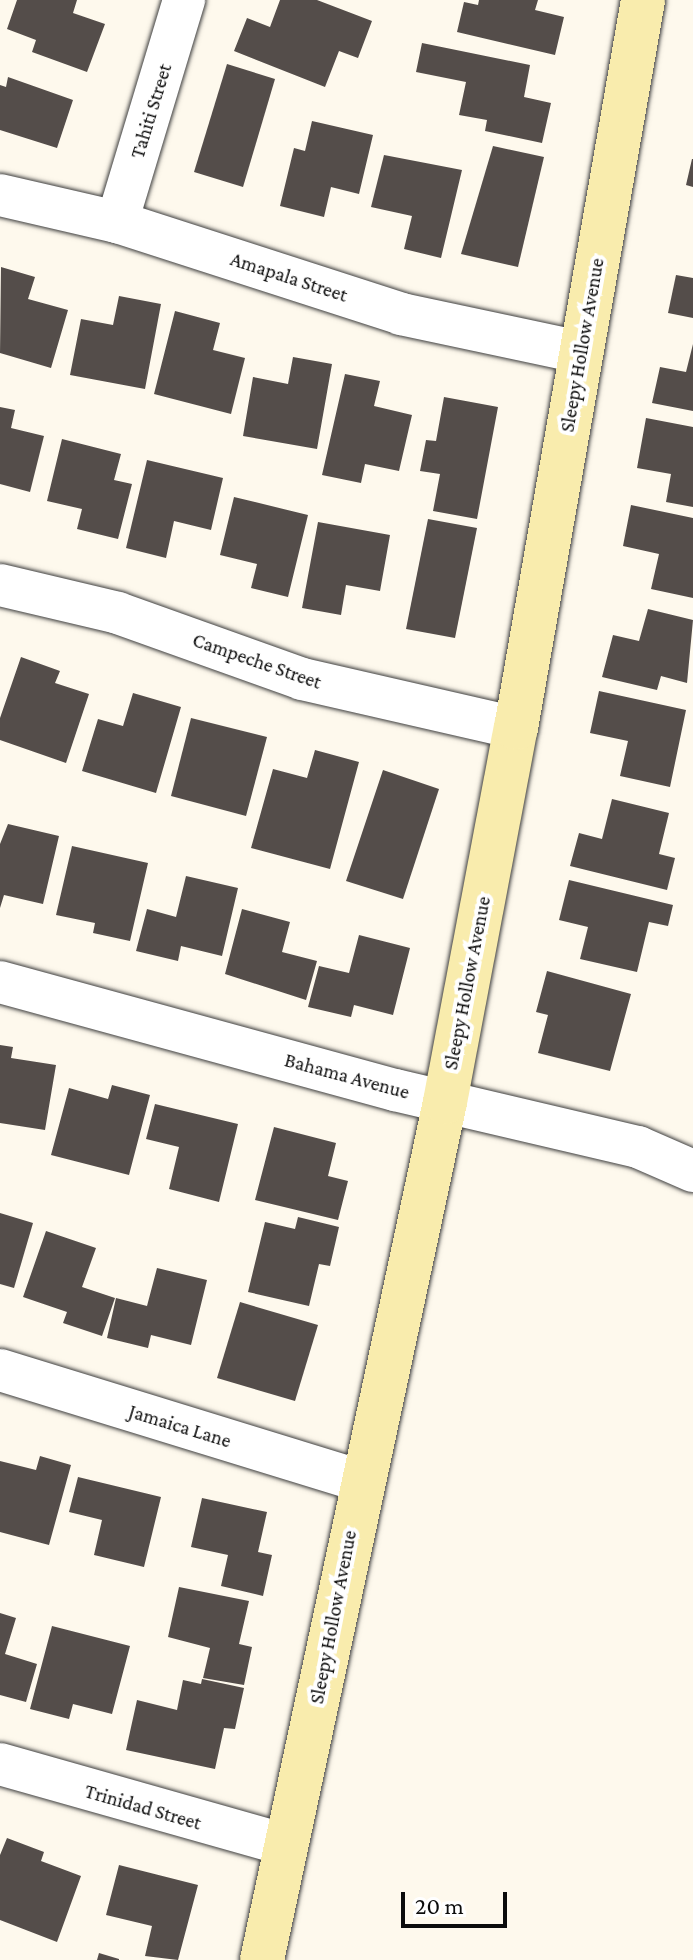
<!DOCTYPE html>
<style>
body{margin:0}
#map{position:relative;width:693px;height:1960px;overflow:hidden;background:#fef9ed;font-family:"Crimson Pro",serif}
div>[style]{position:absolute}
.building>*{inset:0;background:#544d4a}
.roads{filter:drop-shadow(0 0 2px #3f3f3f) drop-shadow(0 0 2px #3f3f3f)}
.street>*{height:42px;margin:-21px;padding:0 21px;transform-origin:21px;border-radius:21px;background:#fff}
.secondary>*{height:44px;margin:-22px;padding:0 22px;transform-origin:22px;border-radius:22px;background:#f9ecad}
span{translate:-50% -50%;white-space:nowrap;text-align:center;line-height:1.15;-webkit-text-stroke:8px #fff;paint-order:stroke}
.street-label{font-size:20px;color:#0c0c0c}
.scale{position:absolute;left:401px;top:1892px;width:106px;height:36px;box-sizing:border-box;border:4px solid #0c0c0c;border-top:0;padding-left:10px;font-size:24px;line-height:28px;white-space:nowrap;color:#0c0c0c;-webkit-text-stroke:6px #fff;paint-order:stroke}
</style>
<div id="map">
<div class="building">
<i style="clip-path:polygon(17px 0,77px 0,73px 13px,105px 24px,87px 72px,32px 52px,36px 40px,7px 29px)"></i>
<i style="clip-path:polygon(280px 0,317px 0,372px 21px,358px 58px,339px 51px,325px 87px,234px 51px,247px 18px,270px 27px)"></i>
<i style="clip-path:polygon(479px 0,538px 0,535px 10px,564px 17px,555px 55px,457px 32px,464px 2px,478px 5px)"></i>
<i style="clip-path:polygon(422px 43px,530px 65px,524px 97px,551px 103px,542px 143px,485px 131px,487px 120px,459px 115px,466px 82px,416px 72px)"></i>
<i style="clip-path:polygon(227px 64px,275px 79px,243px 187px,194px 172px)"></i>
<i style="clip-path:polygon(8px 77px,73px 100px,57px 148px,0 130px,0 85px,6px 87px)"></i>
<i style="clip-path:polygon(312px 121px,373px 135px,359px 194px,331px 187px,324px 217px,280px 206px,294px 148px,305px 151px)"></i>
<i style="clip-path:polygon(493px 146px,544px 157px,518px 267px,461px 254px)"></i>
<i style="clip-path:polygon(384px 155px,462px 170px,441px 258px,404px 249px,412px 216px,371px 207px)"></i>
<i style="clip-path:polygon(692px 159px,693px 159px,693px 187px,686px 185px)"></i>
<i style="clip-path:polygon(1px 267px,35px 277px,28px 299px,68px 310px,51px 368px,0 353px)"></i>
<i style="clip-path:polygon(676px 275px,693px 278px,693px 318px,668px 313px)"></i>
<i style="clip-path:polygon(119px 296px,161px 304px,145px 389px,70px 375px,81px 319px,113px 325px)"></i>
<i style="clip-path:polygon(175px 311px,220px 323px,213px 350px,245px 358px,231px 414px,154px 394px)"></i>
<i style="clip-path:polygon(693px 344px,693px 411px,652px 403px,660px 367px,686px 372px)"></i>
<i style="clip-path:polygon(293px 357px,332px 364px,317px 449px,243px 436px,253px 377px,288px 384px)"></i>
<i style="clip-path:polygon(345px 374px,380px 381px,374px 406px,412px 415px,399px 471px,365px 464px,361px 483px,322px 475px)"></i>
<i style="clip-path:polygon(444px 397px,498px 407px,477px 519px,433px 511px,440px 474px,420px 471px,426px 440px,436px 441px)"></i>
<i style="clip-path:polygon(0 407px,15px 410px,11px 428px,44px 436px,30px 492px,0 484px)"></i>
<i style="clip-path:polygon(646px 418px,693px 427px,693px 507px,666px 502px,671px 474px,637px 468px)"></i>
<i style="clip-path:polygon(62px 439px,121px 454px,114px 480px,132px 484px,118px 539px,77px 529px,82px 509px,47px 501px)"></i>
<i style="clip-path:polygon(147px 460px,223px 478px,211px 530px,174px 521px,166px 558px,126px 548px)"></i>
<i style="clip-path:polygon(234px 497px,308px 515px,288px 597px,251px 588px,257px 564px,220px 555px)"></i>
<i style="clip-path:polygon(631px 505px,693px 518px,693px 598px,651px 589px,659px 554px,623px 546px)"></i>
<i style="clip-path:polygon(428px 519px,477px 528px,455px 638px,406px 629px)"></i>
<i style="clip-path:polygon(318px 522px,390px 535px,380px 591px,346px 585px,341px 615px,302px 608px)"></i>
<i style="clip-path:polygon(648px 609px,693px 620px,687px 683px,661px 676px,657px 690px,602px 677px,613px 635px,639px 641px)"></i>
<i style="clip-path:polygon(21px 657px,60px 671px,55px 683px,89px 694px,66px 763px,0 740px,0 718px)"></i>
<i style="clip-path:polygon(599px 691px,686px 710px,670px 787px,620px 776px,628px 741px,590px 733px)"></i>
<i style="clip-path:polygon(133px 693px,181px 707px,156px 793px,82px 771px,98px 719px,123px 726px)"></i>
<i style="clip-path:polygon(191px 718px,267px 737px,246px 816px,171px 796px)"></i>
<i style="clip-path:polygon(315px 750px,359px 762px,330px 869px,251px 848px,273px 769px,307px 778px)"></i>
<i style="clip-path:polygon(383px 770px,439px 789px,403px 899px,346px 881px)"></i>
<i style="clip-path:polygon(612px 799px,669px 813px,659px 854px,675px 858px,667px 890px,570px 866px,579px 833px,602px 839px)"></i>
<i style="clip-path:polygon(8px 824px,59px 836px,43px 904px,4px 895px,0 908px,0 844px)"></i>
<i style="clip-path:polygon(72px 846px,148px 863px,130px 941px,93px 933px,95px 923px,56px 915px)"></i>
<i style="clip-path:polygon(186px 876px,238px 888px,222px 956px,181px 946px,178px 961px,136px 951px,147px 909px,176px 917px)"></i>
<i style="clip-path:polygon(569px 880px,673px 905px,668px 926px,649px 922px,637px 972px,580px 959px,588px 927px,559px 920px)"></i>
<i style="clip-path:polygon(242px 909px,290px 922px,282px 952px,317px 961px,306px 1000px,225px 974px)"></i>
<i style="clip-path:polygon(359px 935px,410px 948px,393px 1015px,354px 1005px,351px 1017px,308px 1007px,319px 966px,349px 973px)"></i>
<i style="clip-path:polygon(547px 971px,631px 994px,610px 1071px,538px 1053px,548px 1015px,536px 1012px)"></i>
<i style="clip-path:polygon(0 1045px,13px 1047px,11px 1058px,56px 1065px,45px 1130px,0 1123px)"></i>
<i style="clip-path:polygon(112px 1085px,150px 1095px,129px 1175px,51px 1155px,69px 1088px,108px 1099px)"></i>
<i style="clip-path:polygon(155px 1104px,238px 1124px,219px 1202px,169px 1189px,179px 1147px,146px 1139px)"></i>
<i style="clip-path:polygon(274px 1127px,336px 1143px,328px 1176px,348px 1181px,338px 1220px,255px 1200px)"></i>
<i style="clip-path:polygon(0 1213px,33px 1223px,14px 1288px,0 1284px)"></i>
<i style="clip-path:polygon(298px 1217px,339px 1227px,330px 1266px,319px 1264px,309px 1306px,248px 1292px,265px 1222px,295px 1229px)"></i>
<i style="clip-path:polygon(46px 1231px,96px 1248px,82px 1287px,115px 1298px,102px 1336px,63px 1323px,67px 1312px,23px 1297px)"></i>
<i style="clip-path:polygon(157px 1268px,207px 1280px,191px 1345px,151px 1335px,148px 1348px,107px 1338px,116px 1298px,147px 1306px)"></i>
<i style="clip-path:polygon(240px 1302px,318px 1325px,295px 1401px,217px 1378px)"></i>
<i style="clip-path:polygon(40px 1456px,71px 1465px,49px 1545px,0 1532px,0 1461px,36px 1470px)"></i>
<i style="clip-path:polygon(78px 1477px,161px 1497px,144px 1567px,94px 1555px,102px 1520px,69px 1512px)"></i>
<i style="clip-path:polygon(202px 1498px,267px 1512px,258px 1552px,272px 1555px,263px 1596px,221px 1586px,228px 1555px,191px 1547px)"></i>
<i style="clip-path:polygon(179px 1587px,249px 1601px,239px 1644px,252px 1647px,244px 1685px,203px 1678px,210px 1648px,168px 1637px)"></i>
<i style="clip-path:polygon(0 1613px,16px 1618px,5px 1654px,37px 1664px,26px 1702px,0 1695px)"></i>
<i style="clip-path:polygon(52px 1626px,130px 1646px,112px 1714px,73px 1704px,69px 1719px,30px 1709px)"></i>
<i style="clip-path:polygon(202px 1679px,244px 1688px,235px 1729px,224px 1728px,215px 1769px,126px 1750px,137px 1700px,177px 1710px,183px 1680px,201px 1684px)"></i>
<i style="clip-path:polygon(7px 1838px,44px 1852px,41px 1861px,81px 1876px,57px 1942px,0 1920px,0 1855px)"></i>
<i style="clip-path:polygon(119px 1865px,198px 1885px,178px 1960px,145px 1956px,152px 1926px,106px 1915px)"></i>
<i style="clip-path:polygon(99px 1953px,119px 1959px,119px 1960px,97px 1960px)"></i>
</div>
<div class="roads">
<div class="street">
<i style="left:0;top:195px;width:120px;rotate:13deg"></i>
<i style="left:117px;top:222px;width:299px;rotate:17.9deg"></i>
<i style="left:401px;top:314px;width:183px;rotate:12deg"></i>
<i style="left:117px;top:222px;width:232px;rotate:-73.2deg"></i>
<i style="left:0;top:585px;width:121px;rotate:13.3deg"></i>
<i style="left:118px;top:613px;width:195px;rotate:19.7deg"></i>
<i style="left:302px;top:679px;width:220px;rotate:12.9deg"></i>
<i style="left:0;top:982px;width:409px;rotate:15.3deg"></i>
<i style="left:395px;top:1090px;width:250px;rotate:13.2deg"></i>
<i style="left:638px;top:1147px;width:60px;rotate:23.6deg"></i>
<i style="left:0;top:1370px;width:377px;rotate:17.1deg"></i>
<i style="left:0;top:1764px;width:298px;rotate:15.8deg"></i>
</div>
<div class="secondary">
<i style="left:262px;top:1960px;width:877px;rotate:-77.96deg"></i>
<i style="left:445px;top:1102px;width:381px;rotate:-79.3deg"></i>
<i style="left:516px;top:728px;width:739px;rotate:-80.1deg"></i>
</div>
</div>
<div class="street-label">
<span style="left:151px;top:111px;rotate:-73deg">Tahiti Street</span>
<span style="left:289px;top:277px;rotate:18deg">Amapala Street</span>
<span style="left:582px;top:345px;rotate:-80deg">Sleepy Hollow Avenue</span>
<span style="left:257px;top:661px;rotate:19deg">Campeche Street</span>
<span style="left:467px;top:983px;rotate:-79deg">Sleepy Hollow Avenue</span>
<span style="left:347px;top:1076px;rotate:15deg">Bahama Avenue</span>
<span style="left:180px;top:1426px;rotate:17deg">Jamaica Lane</span>
<span style="left:333px;top:1617px;rotate:-79deg">Sleepy Hollow Avenue</span>
<span style="left:143px;top:1807px;rotate:16deg">Trinidad Street</span>
</div>
<div class="scale">20 m</div>
</div>
